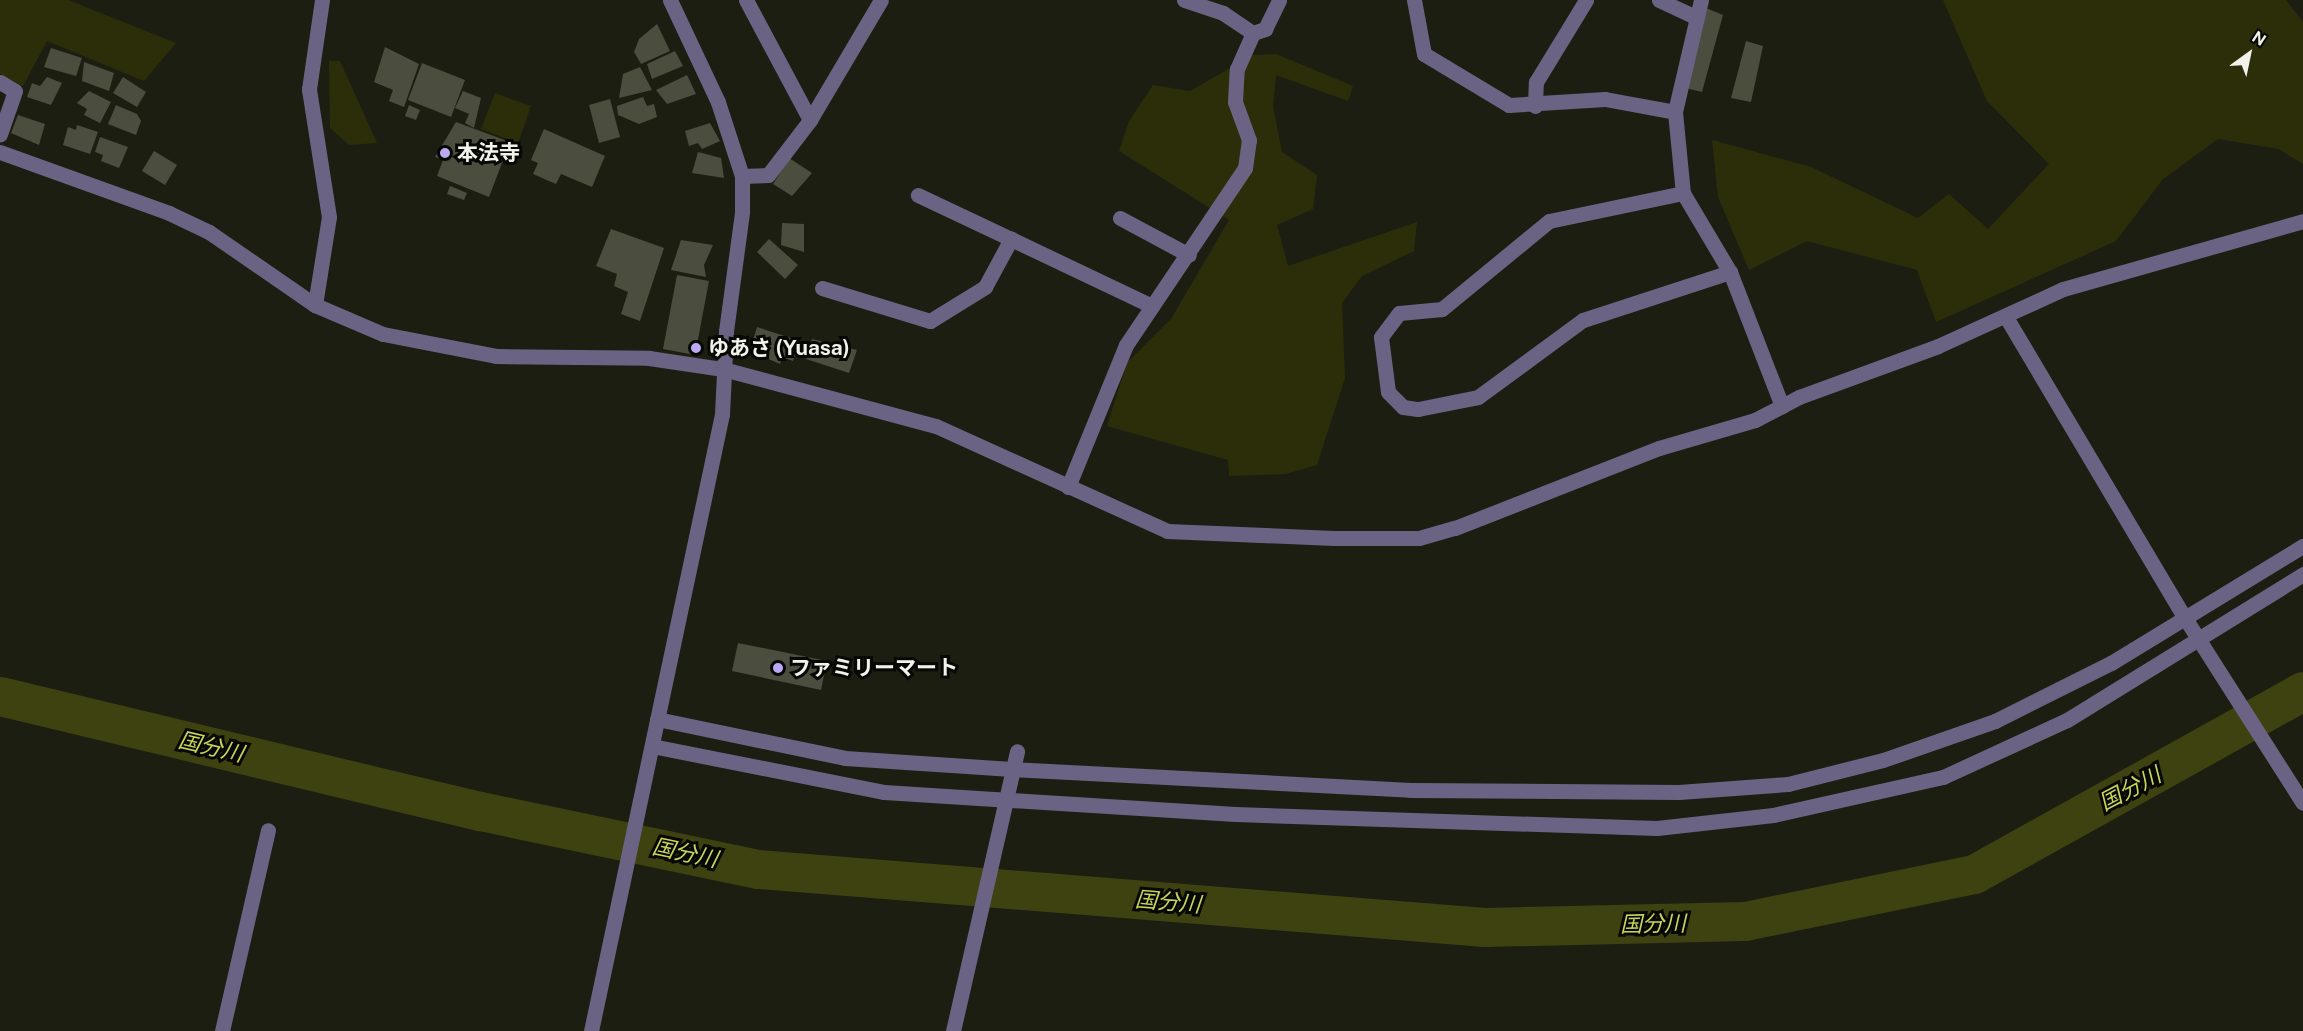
<!DOCTYPE html>
<meta charset="utf-8">
<style>
body{margin:0}
#map{position:relative;width:2303px;height:1031px;overflow:hidden;background:#1d1e12;font-family:"Public Sans","Noto Sans JP",sans-serif}
div>[style]{position:absolute}
.green>*{inset:0;background:#2c2e0a}
.river>*{height:39px;margin:-19.5px;padding:0 19.5px;transform-origin:19.5px;border-radius:19.5px;background:#3e4210}
.building>*{inset:0;background:#4b4d3f}
.minor>*{height:15px;margin:-7.5px;padding:0 7.5px;transform-origin:7.5px;border-radius:7.5px;background:#6b6384}
.dots>*{width:16px;height:16px;translate:-50% -50%;box-sizing:border-box;border:3px solid #070804;border-radius:50%}
span{translate:-50% -50%;white-space:nowrap;text-align:center;line-height:1.15;-webkit-text-stroke:6px #070804;paint-order:stroke}
.poi-label{font-size:21px;color:#f1f3ea;font-weight:700}
.left{translate:0 -50%;text-align:left}
.water-label{font-size:22px;color:#cad55b;font-style:italic}
.north{position:absolute;left:2219px;top:24px;width:60px;height:60px;-webkit-text-stroke:4px #070804;paint-order:stroke;rotate:33deg;font-size:16px;font-weight:700;line-height:24px;text-align:center;color:#f1f3ea}
.north::after{content:'';display:block;margin:auto;width:21px;height:27px;background:#f1f3ea;clip-path:polygon(50% 0,100% 100%,50% 72%,0 100%)}
</style>
<div id="map">
<div class="green">
<i style="clip-path:polygon(0 0,68px 0,176px 43px,144px 81px,47px 41px,23px 86px,0 74px)"></i>
<i style="clip-path:polygon(1943px 0,2286px 0,2303px 22px,2303px 164px,2279px 149px,2218px 139px,2163px 179px,2116px 241px,1936px 322px,1917px 270px,1807px 241px,1749px 270px,1718px 197px,1712px 140px,1811px 167px,1918px 218px,1949px 194px,1988px 229px,2049px 164px,1987px 101px)"></i>
<i style="clip-path:polygon(1276px 54px,1353px 86px,1348px 101px,1276px 75px,1273px 107px,1282px 152px,1317px 175px,1313px 209px,1277px 225px,1288px 266px,1417px 222px,1414px 251px,1362px 276px,1342px 303px,1345px 378px,1317px 465px,1286px 474px,1229px 476px,1228px 460px,1107px 426px,1127px 363px,1171px 319px,1229px 220px,1119px 151px,1129px 121px,1153px 85px,1190px 91px,1253px 55px)"></i>
<i style="clip-path:polygon(329px 61px,340px 61px,377px 143px,349px 145px,330px 128px)"></i>
<i style="clip-path:polygon(495px 93px,531px 106px,518px 143px,481px 129px)"></i>
</div>
<div class="river">
<i style="left:0;top:696px;width:494px;rotate:13.5deg"></i>
<i style="left:480px;top:811px;width:284px;rotate:11.8deg"></i>
<i style="left:758px;top:869px;width:729px;rotate:4.56deg"></i>
<i style="left:1485px;top:927px;width:260px;rotate:-1.3deg"></i>
<i style="left:1745px;top:921px;width:234px;rotate:-11.6deg"></i>
<i style="left:1974px;top:874px;width:376px;rotate:-29.1deg"></i>
</div>
<div class="building">
<i style="clip-path:polygon(1706px 8px,1723px 15px,1702px 92px,1685px 88px)"></i>
<i style="clip-path:polygon(657px 24px,670px 51px,641px 64px,634px 52px,639px 39px)"></i>
<i style="clip-path:polygon(1746px 41px,1763px 46px,1751px 102px,1731px 98px)"></i>
<i style="clip-path:polygon(385px 47px,419px 64px,404px 107px,389px 101px,393px 90px,374px 82px)"></i>
<i style="clip-path:polygon(51px 48px,82px 58px,76px 76px,44px 67px)"></i>
<i style="clip-path:polygon(675px 51px,683px 66px,652px 79px,647px 64px)"></i>
<i style="clip-path:polygon(84px 62px,114px 73px,109px 91px,82px 81px)"></i>
<i style="clip-path:polygon(422px 63px,465px 80px,451px 117px,408px 100px)"></i>
<i style="clip-path:polygon(640px 67px,652px 90px,619px 98px,623px 74px)"></i>
<i style="clip-path:polygon(687px 75px,696px 94px,667px 104px,656px 90px)"></i>
<i style="clip-path:polygon(47px 77px,62px 83px,51px 105px,27px 97px,32px 83px,40px 86px)"></i>
<i style="clip-path:polygon(123px 77px,146px 92px,137px 107px,113px 93px)"></i>
<i style="clip-path:polygon(89px 91px,111px 102px,100px 123px,84px 115px,87px 109px,77px 103px)"></i>
<i style="clip-path:polygon(463px 91px,481px 98px,474px 128px,465px 123px,469px 114px,455px 108px)"></i>
<i style="clip-path:polygon(643px 97px,647px 106px,654px 104px,657px 117px,639px 124px,618px 115px,617px 106px)"></i>
<i style="clip-path:polygon(610px 99px,620px 137px,599px 143px,589px 105px)"></i>
<i style="clip-path:polygon(116px 105px,137px 114px,141px 121px,136px 135px,108px 124px)"></i>
<i style="clip-path:polygon(409px 105px,420px 110px,416px 120px,405px 116px)"></i>
<i style="clip-path:polygon(18px 115px,45px 124px,39px 145px,11px 133px)"></i>
<i style="clip-path:polygon(456px 122px,510px 142px,489px 197px,437px 176px,443px 160px,435px 157px)"></i>
<i style="clip-path:polygon(710px 123px,720px 141px,702px 149px,698px 143px,689px 146px,685px 131px)"></i>
<i style="clip-path:polygon(77px 125px,98px 132px,90px 154px,63px 145px,68px 127px,76px 130px)"></i>
<i style="clip-path:polygon(544px 129px,605px 156px,592px 187px,561px 174px,556px 184px,533px 174px,538px 163px,531px 160px)"></i>
<i style="clip-path:polygon(100px 137px,128px 147px,119px 168px,101px 161px,103px 155px,95px 152px)"></i>
<i style="clip-path:polygon(154px 151px,177px 165px,165px 185px,142px 171px)"></i>
<i style="clip-path:polygon(698px 152px,721px 158px,724px 178px,692px 173px)"></i>
<i style="clip-path:polygon(789px 158px,812px 173px,792px 196px,773px 184px)"></i>
<i style="clip-path:polygon(450px 186px,467px 193px,464px 200px,447px 194px)"></i>
<i style="clip-path:polygon(782px 223px,804px 224px,804px 252px,781px 245px)"></i>
<i style="clip-path:polygon(611px 229px,664px 248px,640px 321px,621px 314px,628px 292px,614px 286px,617px 274px,596px 266px)"></i>
<i style="clip-path:polygon(769px 239px,798px 265px,785px 279px,757px 252px)"></i>
<i style="clip-path:polygon(681px 240px,713px 245px,704px 265px,706px 277px,671px 270px)"></i>
<i style="clip-path:polygon(677px 275px,709px 281px,695px 355px,663px 349px)"></i>
<i style="clip-path:polygon(757px 327px,800px 341px,793px 361px,782px 357px,780px 364px,750px 351px)"></i>
<i style="clip-path:polygon(812px 339px,857px 350px,849px 373px,806px 359px)"></i>
<i style="clip-path:polygon(738px 643px,827px 661px,821px 690px,732px 671px)"></i>
</div>
<div class="minor">
<i style="left:746px;top:0;width:136px;rotate:61.9deg"></i>
<i style="left:1184px;top:0;width:41px;rotate:18.4deg"></i>
<i style="left:1223px;top:13px;width:36px;rotate:34deg"></i>
<i style="left:1253px;top:33px;width:13px;rotate:-18deg"></i>
<i style="left:1265px;top:29px;width:32px;rotate:-64deg"></i>
<i style="left:1414px;top:0;width:55px;rotate:79.5deg"></i>
<i style="left:1424px;top:54px;width:99px;rotate:31deg"></i>
<i style="left:1509px;top:105px;width:96px;rotate:-3.6deg"></i>
<i style="left:1605px;top:99px;width:71px;rotate:10.5deg"></i>
<i style="left:1659px;top:0;width:40px;rotate:25deg"></i>
<i style="left:1701px;top:0;width:115px;rotate:103.1deg"></i>
<i style="left:1675px;top:112px;width:81px;rotate:84.4deg"></i>
<i style="left:1683px;top:193px;width:92px;rotate:59.3deg"></i>
<i style="left:1730px;top:272px;width:144px;rotate:68.8deg"></i>
<i style="left:0;top:82px;width:17px;rotate:31deg"></i>
<i style="left:15px;top:91px;width:46px;rotate:109.2deg"></i>
<i style="left:1535px;top:106px;width:24px;rotate:-88deg"></i>
<i style="left:1536px;top:82px;width:96px;rotate:-58.6deg"></i>
<i style="left:0;top:152px;width:180px;rotate:19.8deg"></i>
<i style="left:169px;top:213px;width:44px;rotate:25.4deg"></i>
<i style="left:209px;top:232px;width:129px;rotate:34.6deg"></i>
<i style="left:315px;top:305px;width:74px;rotate:23.1deg"></i>
<i style="left:383px;top:334px;width:115px;rotate:11deg"></i>
<i style="left:496px;top:356px;width:153px;rotate:0.7deg"></i>
<i style="left:649px;top:358px;width:75px;rotate:8.5deg"></i>
<i style="left:723px;top:369px;width:220px;rotate:15deg"></i>
<i style="left:936px;top:426px;width:254px;rotate:24.4deg"></i>
<i style="left:1167px;top:531px;width:167px;rotate:2.4deg"></i>
<i style="left:1334px;top:538px;width:85px"></i>
<i style="left:1419px;top:538px;width:37px;rotate:-16deg"></i>
<i style="left:1455px;top:528px;width:219px;rotate:-21.4deg"></i>
<i style="left:1659px;top:448px;width:100px;rotate:-16.3deg"></i>
<i style="left:1755px;top:420px;width:50px;rotate:-27.6deg"></i>
<i style="left:1799px;top:397px;width:148px;rotate:-20.1deg"></i>
<i style="left:1938px;top:346px;width:137px;rotate:-24.5deg"></i>
<i style="left:2063px;top:289px;width:249px;rotate:-15.8deg"></i>
<i style="left:742px;top:176px;width:26px;rotate:-2deg"></i>
<i style="left:768px;top:175px;width:69px;rotate:-52.6deg"></i>
<i style="left:810px;top:120px;width:139px;rotate:-59.4deg"></i>
<i style="left:1683px;top:193px;width:137px;rotate:168.2deg"></i>
<i style="left:1549px;top:221px;width:139px;rotate:140.6deg"></i>
<i style="left:1442px;top:309px;width:43px;rotate:174.7deg"></i>
<i style="left:1399px;top:313px;width:30px;rotate:127deg"></i>
<i style="left:1381px;top:337px;width:55px;rotate:82.7deg"></i>
<i style="left:1388px;top:392px;width:21px;rotate:45deg"></i>
<i style="left:1403px;top:407px;width:15px;rotate:8deg"></i>
<i style="left:1418px;top:409px;width:61px;rotate:-11.3deg"></i>
<i style="left:1478px;top:397px;width:130px;rotate:-36.3deg"></i>
<i style="left:1583px;top:320px;width:155px;rotate:-18.1deg"></i>
<i style="left:1120px;top:218px;width:78px;rotate:28.2deg"></i>
<i style="left:1011px;top:239px;width:156px;rotate:25.4deg"></i>
<i style="left:822px;top:288px;width:113px;rotate:17deg"></i>
<i style="left:930px;top:321px;width:65px;rotate:-31.7deg"></i>
<i style="left:985px;top:287px;width:55px;rotate:-61.6deg"></i>
<i style="left:1011px;top:239px;width:103px;rotate:-154.7deg"></i>
<i style="left:315px;top:305px;width:89px;rotate:-81deg"></i>
<i style="left:329px;top:217px;width:130px;rotate:-98.9deg"></i>
<i style="left:309px;top:89px;width:90px;rotate:-81.7deg"></i>
<i style="left:2006px;top:317px;width:350px;rotate:59.3deg"></i>
<i style="left:2185px;top:618px;width:219px;rotate:57.5deg"></i>
<i style="left:1068px;top:487px;width:153px;rotate:-67.8deg"></i>
<i style="left:1126px;top:345px;width:213px;rotate:-56.1deg"></i>
<i style="left:1245px;top:168px;width:28px;rotate:-82deg"></i>
<i style="left:1249px;top:140px;width:40px;rotate:-110.2deg"></i>
<i style="left:1235px;top:102px;width:33px;rotate:-87deg"></i>
<i style="left:1237px;top:69px;width:39px;rotate:-66deg"></i>
<i style="left:657px;top:719px;width:192px;rotate:11.7deg"></i>
<i style="left:845px;top:758px;width:167px;rotate:3.8deg"></i>
<i style="left:1012px;top:769px;width:399px;rotate:3deg"></i>
<i style="left:1410px;top:790px;width:269px;rotate:0.4deg"></i>
<i style="left:1679px;top:792px;width:109px;rotate:-4.2deg"></i>
<i style="left:1788px;top:784px;width:98px;rotate:-14.2deg"></i>
<i style="left:1883px;top:760px;width:119px;rotate:-19.2deg"></i>
<i style="left:1995px;top:721px;width:130px;rotate:-26.6deg"></i>
<i style="left:2111px;top:663px;width:225px;rotate:-31.4deg"></i>
<i style="left:652px;top:746px;width:237px;rotate:11.2deg"></i>
<i style="left:884px;top:792px;width:352px;rotate:3.6deg"></i>
<i style="left:1235px;top:814px;width:422px;rotate:1.9deg"></i>
<i style="left:1657px;top:828px;width:117px;rotate:-6.4deg"></i>
<i style="left:1773px;top:815px;width:174px;rotate:-12.6deg"></i>
<i style="left:1943px;top:777px;width:136px;rotate:-24.7deg"></i>
<i style="left:2067px;top:720px;width:278px;rotate:-31.7deg"></i>
<i style="left:222px;top:1031px;width:206px;rotate:-77.1deg"></i>
<i style="left:591px;top:1031px;width:631px;rotate:-78.01deg"></i>
<i style="left:722px;top:414px;width:83px;rotate:-87.2deg"></i>
<i style="left:726px;top:331px;width:120px;rotate:-82.3deg"></i>
<i style="left:742px;top:212px;width:36px;rotate:-90deg"></i>
<i style="left:742px;top:176px;width:78px;rotate:-108deg"></i>
<i style="left:718px;top:102px;width:113px;rotate:-115.2deg"></i>
<i style="left:953px;top:1031px;width:287px;rotate:-77.1deg"></i>
</div>
<div class="dots">
<i style="left:445px;top:153px;background:#bca9f5"></i>
<i style="left:696px;top:348px;background:#bca9f5"></i>
<i style="left:778px;top:668px;background:#bca9f5"></i>
</div>
<div class="poi-label">
<span class="left" style="left:457px;top:153px">本法寺</span>
<span class="left" style="left:708px;top:348px">ゆあさ (Yuasa)</span>
<span class="left" style="left:790px;top:668px">ファミリーマート</span>
</div>
<div class="water-label">
<span style="left:211px;top:747px;rotate:13deg">国分川</span>
<span style="left:2130px;top:789px;rotate:-28deg">国分川</span>
<span style="left:685px;top:853px;rotate:12deg">国分川</span>
<span style="left:1168px;top:902px;rotate:5deg">国分川</span>
<span style="left:1653px;top:924px;rotate:-1deg">国分川</span>
</div>
<div class="north">N</div>
</div>
